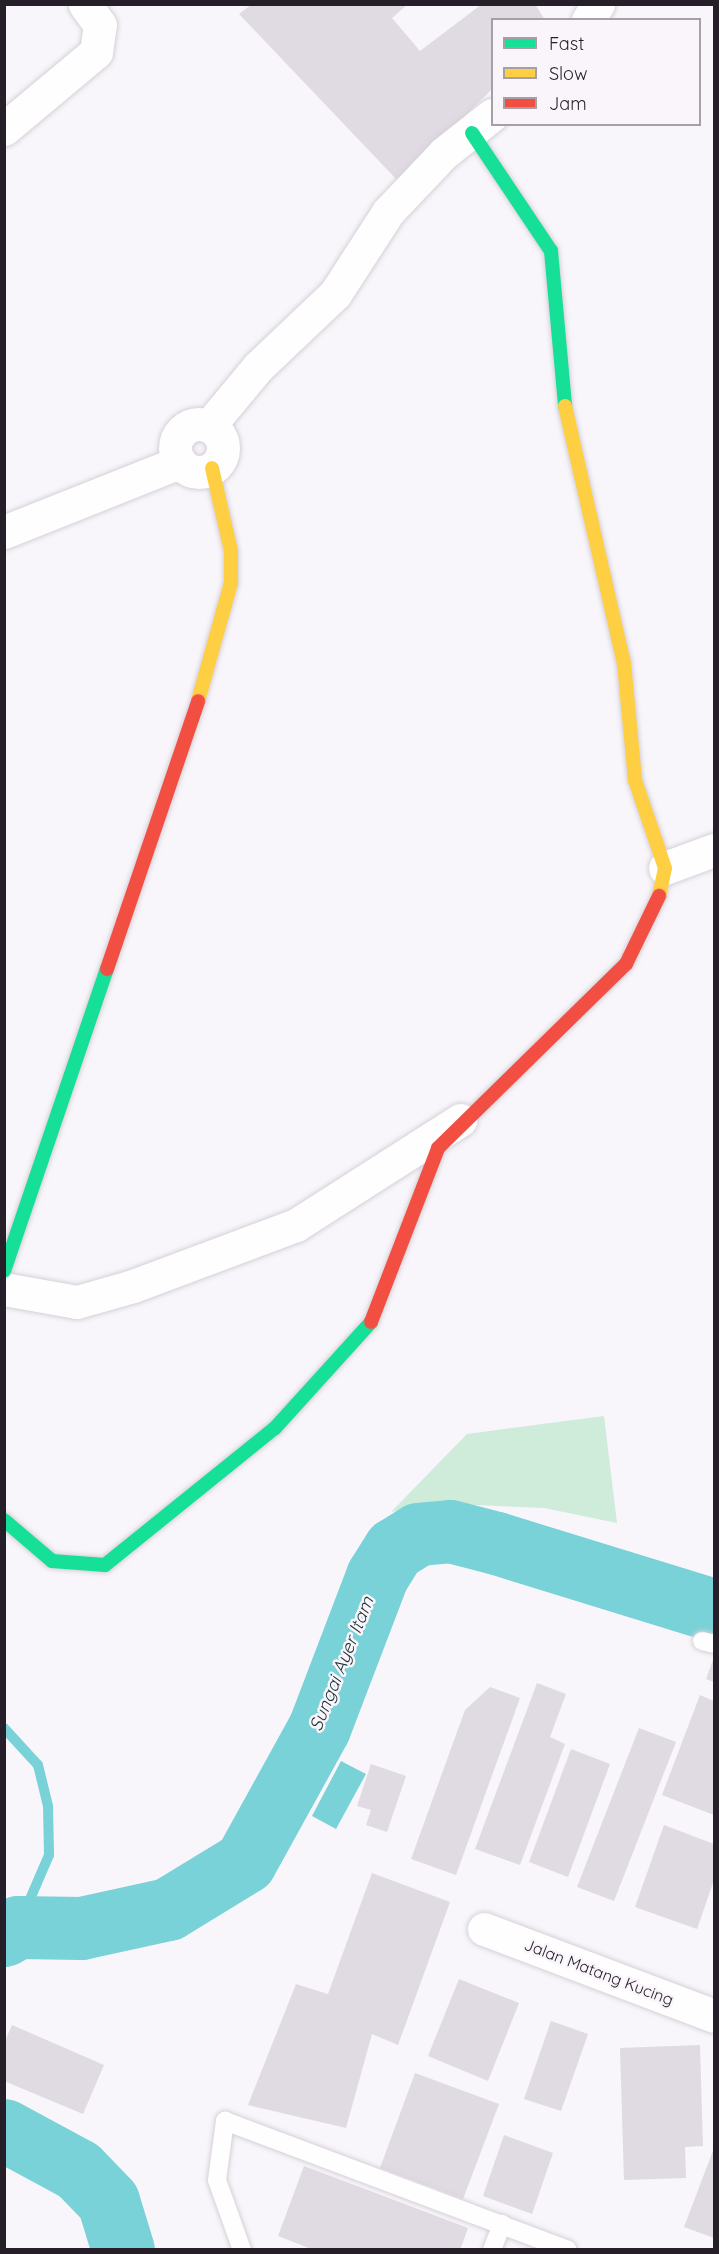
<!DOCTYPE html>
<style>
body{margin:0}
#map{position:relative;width:719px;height:2254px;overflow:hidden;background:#f8f6fa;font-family:Quicksand,sans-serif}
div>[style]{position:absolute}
.green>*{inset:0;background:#cfebda}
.water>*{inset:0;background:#79d2d8}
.stream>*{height:10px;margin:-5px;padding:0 5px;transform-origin:5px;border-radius:5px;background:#79d2d8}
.river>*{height:63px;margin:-31.5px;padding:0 31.5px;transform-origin:31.5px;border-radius:31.5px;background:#79d2d8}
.building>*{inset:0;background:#e0dae2}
.roads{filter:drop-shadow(0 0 2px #d6d0d8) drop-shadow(0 0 2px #d6d0d8)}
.lane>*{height:18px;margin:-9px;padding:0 9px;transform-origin:9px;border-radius:9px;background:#fefefe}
.street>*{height:33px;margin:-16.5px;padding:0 16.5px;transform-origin:16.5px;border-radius:16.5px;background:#fefefe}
.street>.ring{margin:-16.5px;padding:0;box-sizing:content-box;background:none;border:33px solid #fefefe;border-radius:50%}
.fast>*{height:14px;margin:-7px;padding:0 7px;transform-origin:7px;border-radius:7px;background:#16e098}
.slow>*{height:14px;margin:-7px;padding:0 7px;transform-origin:7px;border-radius:7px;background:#ffcf43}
.jam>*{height:14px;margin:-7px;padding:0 7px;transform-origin:7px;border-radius:7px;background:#f24e42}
span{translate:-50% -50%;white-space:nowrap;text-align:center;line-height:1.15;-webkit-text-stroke:5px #f9f5fb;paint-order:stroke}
.street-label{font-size:16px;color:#261e29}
.water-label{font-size:18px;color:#1a3031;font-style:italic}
.frame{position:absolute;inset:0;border:6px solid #261e29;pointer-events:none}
.legend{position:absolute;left:491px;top:18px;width:210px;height:108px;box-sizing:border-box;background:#f9f5fb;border:2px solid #a59fa7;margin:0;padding:8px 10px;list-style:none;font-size:18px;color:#261e29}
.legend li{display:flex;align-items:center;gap:12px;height:30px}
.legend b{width:30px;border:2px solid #a59fa7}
</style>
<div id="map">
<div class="green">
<i style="clip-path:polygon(604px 1416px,617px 1523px,544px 1508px,453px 1504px,391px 1512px,467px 1434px)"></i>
</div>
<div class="water">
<i style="clip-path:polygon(341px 1761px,366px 1774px,336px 1829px,312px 1816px)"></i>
</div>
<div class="stream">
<i style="left:4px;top:1728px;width:50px;rotate:47.4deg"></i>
<i style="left:38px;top:1765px;width:42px;rotate:76.3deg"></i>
<i style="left:48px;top:1806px;width:49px;rotate:88.8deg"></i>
<i style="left:49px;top:1855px;width:78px;rotate:113.3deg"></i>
</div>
<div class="river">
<i style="left:4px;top:1935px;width:16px;rotate:-30deg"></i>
<i style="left:18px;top:1927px;width:63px;rotate:0.9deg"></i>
<i style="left:81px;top:1928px;width:89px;rotate:-12.3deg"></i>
<i style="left:168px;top:1909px;width:90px;rotate:-31.4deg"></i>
<i style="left:245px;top:1862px;width:153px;rotate:-61.1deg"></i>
<i style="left:319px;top:1728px;width:163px;rotate:-69.1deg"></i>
<i style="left:377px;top:1576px;width:32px;rotate:-58deg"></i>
<i style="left:394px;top:1549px;width:28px;rotate:-32deg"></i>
<i style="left:418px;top:1534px;width:32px;rotate:-5deg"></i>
<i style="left:450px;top:1531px;width:48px;rotate:14.6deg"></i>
<i style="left:496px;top:1543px;width:228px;rotate:17.1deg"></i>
<i style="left:4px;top:2130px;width:84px;rotate:28.4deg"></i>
<i style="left:78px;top:2170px;width:43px;rotate:45.9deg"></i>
<i style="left:108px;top:2201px;width:51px;rotate:73deg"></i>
</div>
<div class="building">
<i style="clip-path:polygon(252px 4px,408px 4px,392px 18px,420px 51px,482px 4px,535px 4px,545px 20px,492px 20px,492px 89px,399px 182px,239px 14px)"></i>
<i style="clip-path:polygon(714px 1657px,714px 1682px,706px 1679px)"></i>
<i style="clip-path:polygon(537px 1683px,566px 1694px,550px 1737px,565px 1744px,520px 1865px,475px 1849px)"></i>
<i style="clip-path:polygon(490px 1687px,520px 1698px,456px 1875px,411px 1859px,465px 1710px)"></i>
<i style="clip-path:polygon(700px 1695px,714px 1701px,714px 1815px,662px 1795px)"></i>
<i style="clip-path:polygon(639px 1728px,676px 1742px,614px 1901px,577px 1887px)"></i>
<i style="clip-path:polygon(571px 1749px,610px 1764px,568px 1877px,529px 1862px)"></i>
<i style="clip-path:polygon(371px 1764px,406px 1776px,387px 1832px,366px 1825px,371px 1810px,357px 1806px)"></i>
<i style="clip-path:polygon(664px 1825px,714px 1844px,714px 1880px,697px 1929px,635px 1907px)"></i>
<i style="clip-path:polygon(372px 1873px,450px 1902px,398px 2045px,372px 2034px,346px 2128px,248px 2105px,296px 1984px,328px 1994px)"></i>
<i style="clip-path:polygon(459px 1979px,519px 2003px,488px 2081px,428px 2056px)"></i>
<i style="clip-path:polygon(551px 2021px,588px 2034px,561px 2111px,524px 2099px)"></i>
<i style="clip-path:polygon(12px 2025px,104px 2065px,83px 2114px,4px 2081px,4px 2043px)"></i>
<i style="clip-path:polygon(700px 2045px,703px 2146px,685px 2147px,686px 2178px,624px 2180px,620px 2048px)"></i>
<i style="clip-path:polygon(415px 2073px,499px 2104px,463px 2199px,380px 2168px)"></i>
<i style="clip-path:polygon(504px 2135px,553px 2153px,532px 2214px,483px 2196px)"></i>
<i style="clip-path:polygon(714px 2148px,714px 2238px,684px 2227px)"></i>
<i style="clip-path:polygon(304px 2166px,468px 2228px,460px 2250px,314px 2250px,278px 2236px)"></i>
</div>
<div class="roads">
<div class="lane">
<i style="left:702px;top:1641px;width:12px;rotate:14deg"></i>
<i style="left:242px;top:2250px;width:74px;rotate:-109.7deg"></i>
<i style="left:217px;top:2180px;width:60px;rotate:-82.3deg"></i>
<i style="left:225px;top:2121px;width:366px;rotate:20.6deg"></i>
<i style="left:492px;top:2250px;width:28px;rotate:-69deg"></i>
</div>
<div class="street">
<i style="left:588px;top:20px;width:19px;rotate:-58deg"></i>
<i style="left:4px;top:129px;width:120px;rotate:-39.9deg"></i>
<i style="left:96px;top:52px;width:27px;rotate:-82deg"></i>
<i style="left:100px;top:25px;width:26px;rotate:-126deg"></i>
<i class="ring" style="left:175px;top:424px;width:15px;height:15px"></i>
<i style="left:209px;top:426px;width:77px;rotate:-50.3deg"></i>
<i style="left:258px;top:367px;width:106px;rotate:-43.5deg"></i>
<i style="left:335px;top:294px;width:98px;rotate:-57.1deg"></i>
<i style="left:388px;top:212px;width:81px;rotate:-46.5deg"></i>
<i style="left:444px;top:153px;width:61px;rotate:-38.4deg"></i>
<i style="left:4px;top:532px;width:189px;rotate:-21.7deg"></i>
<i style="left:665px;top:868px;width:52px;rotate:-20.2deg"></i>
<i style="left:4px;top:1289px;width:74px;rotate:10.1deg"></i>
<i style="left:77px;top:1302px;width:58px;rotate:-15.9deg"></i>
<i style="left:133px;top:1286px;width:174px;rotate:-20.5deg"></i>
<i style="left:296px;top:1225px;width:195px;rotate:-32.6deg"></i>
<i style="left:484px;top:1929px;width:246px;rotate:20.7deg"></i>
</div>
<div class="fast">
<i style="left:472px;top:133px;width:142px;rotate:56.2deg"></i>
<i style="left:551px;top:251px;width:156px;rotate:84.8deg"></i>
<i style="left:4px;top:1271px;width:319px;rotate:-71.2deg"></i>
<i style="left:4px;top:1520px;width:63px;rotate:40.5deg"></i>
<i style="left:52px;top:1561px;width:53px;rotate:4.3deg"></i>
<i style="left:105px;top:1565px;width:218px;rotate:-38.9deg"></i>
<i style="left:275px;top:1428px;width:143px;rotate:-47.8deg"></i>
</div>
<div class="slow">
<i style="left:565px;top:406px;width:264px;rotate:77.1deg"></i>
<i style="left:624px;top:663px;width:118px;rotate:84.6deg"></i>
<i style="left:635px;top:780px;width:93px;rotate:71.2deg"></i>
<i style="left:665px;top:868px;width:29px;rotate:102deg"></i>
<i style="left:198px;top:701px;width:123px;rotate:-74.4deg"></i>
<i style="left:231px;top:583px;width:32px;rotate:-90deg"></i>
<i style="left:231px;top:551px;width:85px;rotate:-102.9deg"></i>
</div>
<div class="jam">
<i style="left:107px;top:969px;width:283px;rotate:-71.2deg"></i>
<i style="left:371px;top:1322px;width:186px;rotate:-68.9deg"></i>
<i style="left:438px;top:1148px;width:263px;rotate:-44.4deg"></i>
<i style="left:626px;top:964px;width:76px;rotate:-64.1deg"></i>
</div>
</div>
<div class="street-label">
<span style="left:599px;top:1972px;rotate:21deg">Jalan Matang Kucing</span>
</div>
<div class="water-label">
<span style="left:342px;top:1664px;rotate:-68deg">Sungai Ayer Itam</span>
</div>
<div class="frame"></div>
<ul class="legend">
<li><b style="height:8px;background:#16e098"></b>Fast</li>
<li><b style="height:8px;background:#ffcf43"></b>Slow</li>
<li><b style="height:8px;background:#f24e42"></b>Jam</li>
</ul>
</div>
